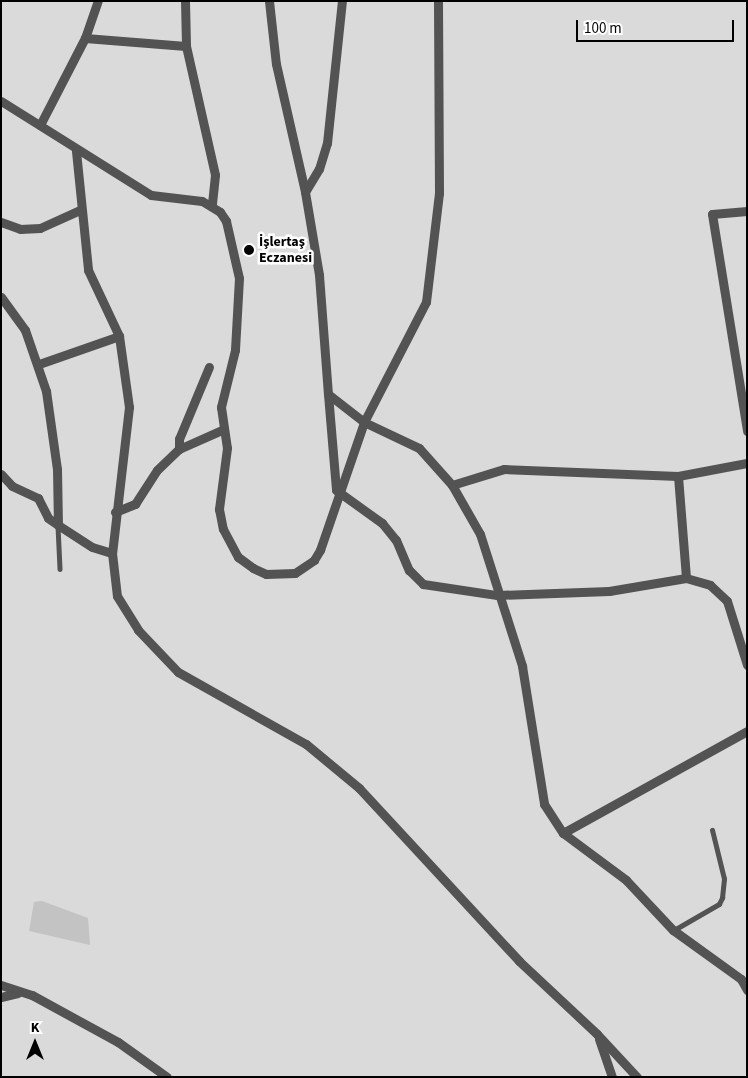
<!DOCTYPE html>
<meta charset="utf-8">
<style>
body{margin:0}
#map{position:relative;width:748px;height:1078px;overflow:hidden;background:#fff;font-family:"Source Sans 3",sans-serif}
div>[style]{position:absolute}
.green>*{inset:0;background:#dadada}
.building>*{inset:0;background:#c3c3c3}
.lane>*{height:4.5px;margin:-2.25px;padding:0 2.25px;transform-origin:2.25px;border-radius:2.25px;background:#535353}
.street>*{height:9px;margin:-4.5px;padding:0 4.5px;transform-origin:4.5px;border-radius:4.5px;background:#535353}
.dots>*{width:14px;height:14px;translate:-50% -50%;box-sizing:border-box;border:2px solid #fff;border-radius:50%}
span{translate:-50% -50%;white-space:nowrap;text-align:center;line-height:1.15;-webkit-text-stroke:5px #fff;paint-order:stroke}
.poi-label{font-size:14px;color:#000;font-weight:700}
.left{translate:0 -50%;text-align:left}
.frame{position:absolute;inset:0;border:2px solid #000;pointer-events:none}
.north{position:absolute;left:10px;top:1018px;width:50px;height:50px;-webkit-text-stroke:4px #fff;paint-order:stroke;rotate:0deg;font-size:14px;font-weight:700;line-height:20px;text-align:center;color:#000}
.north::after{content:'';display:block;margin:auto;width:18px;height:22px;background:#000;clip-path:polygon(50% 0,100% 100%,50% 72%,0 100%)}
.scale{position:absolute;left:576px;top:20px;width:158px;height:22px;box-sizing:border-box;border:2px solid #000;border-top:0;padding-left:6px;font-size:15px;line-height:18px;white-space:nowrap;color:#000;-webkit-text-stroke:4px #fff;paint-order:stroke}
</style>
<div id="map">
<div class="green">
<i style="clip-path:polygon(1px 1px,747px 1px,747px 1077px,1px 1077px)"></i>
</div>
<div class="building">
<i style="clip-path:polygon(42px 901px,88px 918px,90px 945px,29px 931px,34px 902px)"></i>
</div>
<div class="lane">
<i style="left:58px;top:526px;width:43px;rotate:87.3deg"></i>
<i style="left:674px;top:930px;width:52px;rotate:-30deg"></i>
<i style="left:719px;top:904px;width:7px;rotate:-63deg"></i>
<i style="left:722px;top:898px;width:19px;rotate:-84deg"></i>
<i style="left:724px;top:879px;width:50px;rotate:-103.8deg"></i>
</div>
<div class="street">
<i style="left:185px;top:1px;width:45px;rotate:88.7deg"></i>
<i style="left:186px;top:46px;width:132px;rotate:77.3deg"></i>
<i style="left:215px;top:175px;width:30px;rotate:96deg"></i>
<i style="left:269px;top:1px;width:63px;rotate:83.7deg"></i>
<i style="left:276px;top:64px;width:131px;rotate:77.2deg"></i>
<i style="left:305px;top:192px;width:84px;rotate:80.4deg"></i>
<i style="left:319px;top:275px;width:119px;rotate:85.7deg"></i>
<i style="left:328px;top:394px;width:46px;rotate:37.9deg"></i>
<i style="left:364px;top:422px;width:61px;rotate:25.3deg"></i>
<i style="left:419px;top:448px;width:50px;rotate:48.3deg"></i>
<i style="left:452px;top:485px;width:56px;rotate:60.3deg"></i>
<i style="left:480px;top:534px;width:139px;rotate:72.3deg"></i>
<i style="left:522px;top:666px;width:140px;rotate:80.9deg"></i>
<i style="left:544px;top:804px;width:35px;rotate:57deg"></i>
<i style="left:563px;top:833px;width:79px;rotate:36.7deg"></i>
<i style="left:626px;top:880px;width:69px;rotate:46.8deg"></i>
<i style="left:673px;top:930px;width:84px;rotate:35.8deg"></i>
<i style="left:741px;top:979px;width:13px;rotate:61deg"></i>
<i style="left:85px;top:38px;width:101px;rotate:4.5deg"></i>
<i style="left:1px;top:101px;width:177px;rotate:32.1deg"></i>
<i style="left:151px;top:195px;width:51px;rotate:6.7deg"></i>
<i style="left:202px;top:201px;width:21px;rotate:31deg"></i>
<i style="left:220px;top:212px;width:11px;rotate:56deg"></i>
<i style="left:226px;top:221px;width:58px;rotate:77.2deg"></i>
<i style="left:239px;top:278px;width:72px;rotate:93.2deg"></i>
<i style="left:235px;top:350px;width:59px;rotate:103.8deg"></i>
<i style="left:221px;top:407px;width:41px;rotate:81.7deg"></i>
<i style="left:227px;top:448px;width:62px;rotate:97.5deg"></i>
<i style="left:219px;top:509px;width:20px;rotate:79deg"></i>
<i style="left:223px;top:529px;width:32px;rotate:62deg"></i>
<i style="left:238px;top:557px;width:19px;rotate:36deg"></i>
<i style="left:253px;top:568px;width:14px;rotate:25deg"></i>
<i style="left:266px;top:574px;width:29px;rotate:-2deg"></i>
<i style="left:295px;top:573px;width:23px;rotate:-34deg"></i>
<i style="left:314px;top:560px;width:12px;rotate:-59deg"></i>
<i style="left:320px;top:550px;width:135px;rotate:-71deg"></i>
<i style="left:364px;top:422px;width:135px;rotate:-62.7deg"></i>
<i style="left:426px;top:302px;width:110px;rotate:-83.2deg"></i>
<i style="left:439px;top:193px;width:192px;rotate:-90.3deg"></i>
<i style="left:40px;top:125px;width:98px;rotate:-62.7deg"></i>
<i style="left:85px;top:38px;width:39px;rotate:-71deg"></i>
<i style="left:76px;top:151px;width:120px;rotate:84.2deg"></i>
<i style="left:88px;top:270px;width:73px;rotate:64.8deg"></i>
<i style="left:119px;top:336px;width:72px;rotate:82deg"></i>
<i style="left:129px;top:407px;width:147px;rotate:96.6deg"></i>
<i style="left:112px;top:553px;width:43px;rotate:83.4deg"></i>
<i style="left:117px;top:596px;width:40px;rotate:58deg"></i>
<i style="left:138px;top:630px;width:58px;rotate:46.4deg"></i>
<i style="left:178px;top:672px;width:147px;rotate:29.4deg"></i>
<i style="left:306px;top:744px;width:69px;rotate:39.7deg"></i>
<i style="left:359px;top:788px;width:236px;rotate:47.2deg"></i>
<i style="left:519px;top:961px;width:107px;rotate:43.1deg"></i>
<i style="left:597px;top:1034px;width:59px;rotate:47.1deg"></i>
<i style="left:305px;top:192px;width:27px;rotate:-59deg"></i>
<i style="left:319px;top:169px;width:27px;rotate:-73deg"></i>
<i style="left:327px;top:143px;width:143px;rotate:-84deg"></i>
<i style="left:747px;top:211px;width:35px;rotate:175deg"></i>
<i style="left:712px;top:214px;width:220px;rotate:80.8deg"></i>
<i style="left:1px;top:222px;width:20px;rotate:20deg"></i>
<i style="left:20px;top:229px;width:20px;rotate:-3deg"></i>
<i style="left:40px;top:228px;width:44px;rotate:-24.2deg"></i>
<i style="left:1px;top:297px;width:41px;rotate:54deg"></i>
<i style="left:25px;top:330px;width:65px;rotate:71deg"></i>
<i style="left:46px;top:391px;width:79px;rotate:82deg"></i>
<i style="left:57px;top:469px;width:56px;rotate:89deg"></i>
<i style="left:58px;top:525px;width:40px;rotate:32.9deg"></i>
<i style="left:92px;top:547px;width:21px;rotate:17deg"></i>
<i style="left:39px;top:364px;width:85px;rotate:-19.3deg"></i>
<i style="left:328px;top:394px;width:96px;rotate:85.2deg"></i>
<i style="left:336px;top:490px;width:57px;rotate:35.7deg"></i>
<i style="left:382px;top:523px;width:22px;rotate:51deg"></i>
<i style="left:396px;top:540px;width:33px;rotate:67deg"></i>
<i style="left:409px;top:570px;width:20px;rotate:45deg"></i>
<i style="left:423px;top:584px;width:75px;rotate:8.5deg"></i>
<i style="left:497px;top:595px;width:112px;rotate:-2deg"></i>
<i style="left:609px;top:591px;width:78px;rotate:-9.6deg"></i>
<i style="left:686px;top:578px;width:25px;rotate:16deg"></i>
<i style="left:710px;top:585px;width:23px;rotate:43deg"></i>
<i style="left:727px;top:601px;width:67px;rotate:72.6deg"></i>
<i style="left:179px;top:449px;width:10px;rotate:-90deg"></i>
<i style="left:179px;top:439px;width:78px;rotate:-67.4deg"></i>
<i style="left:1px;top:474px;width:16px;rotate:47deg"></i>
<i style="left:12px;top:486px;width:29px;rotate:25deg"></i>
<i style="left:38px;top:498px;width:22px;rotate:63deg"></i>
<i style="left:48px;top:518px;width:12px;rotate:35deg"></i>
<i style="left:678px;top:476px;width:102px;rotate:85.5deg"></i>
<i style="left:452px;top:485px;width:54px;rotate:-17.1deg"></i>
<i style="left:504px;top:469px;width:174px;rotate:2.3deg"></i>
<i style="left:678px;top:476px;width:70px;rotate:-10.7deg"></i>
<i style="left:115px;top:512px;width:22px;rotate:-22deg"></i>
<i style="left:135px;top:504px;width:40px;rotate:-57.1deg"></i>
<i style="left:157px;top:470px;width:30px;rotate:-44deg"></i>
<i style="left:179px;top:449px;width:49px;rotate:-24deg"></i>
<i style="left:563px;top:833px;width:210px;rotate:-29deg"></i>
<i style="left:1px;top:985px;width:33px;rotate:18deg"></i>
<i style="left:32px;top:995px;width:98px;rotate:28.7deg"></i>
<i style="left:118px;top:1042px;width:60px;rotate:35.5deg"></i>
<i style="left:1px;top:997px;width:17px;rotate:-13deg"></i>
<i style="left:599px;top:1039px;width:40px;rotate:71.1deg"></i>
</div>
<div class="dots">
<i style="left:249px;top:250px;background:#000"></i>
</div>
<div class="poi-label">
<span class="left" style="left:259px;top:250px">İşlertaş<br>Eczanesi</span>
</div>
<div class="frame"></div>
<div class="north">K</div>
<div class="scale">100 m</div>
</div>
